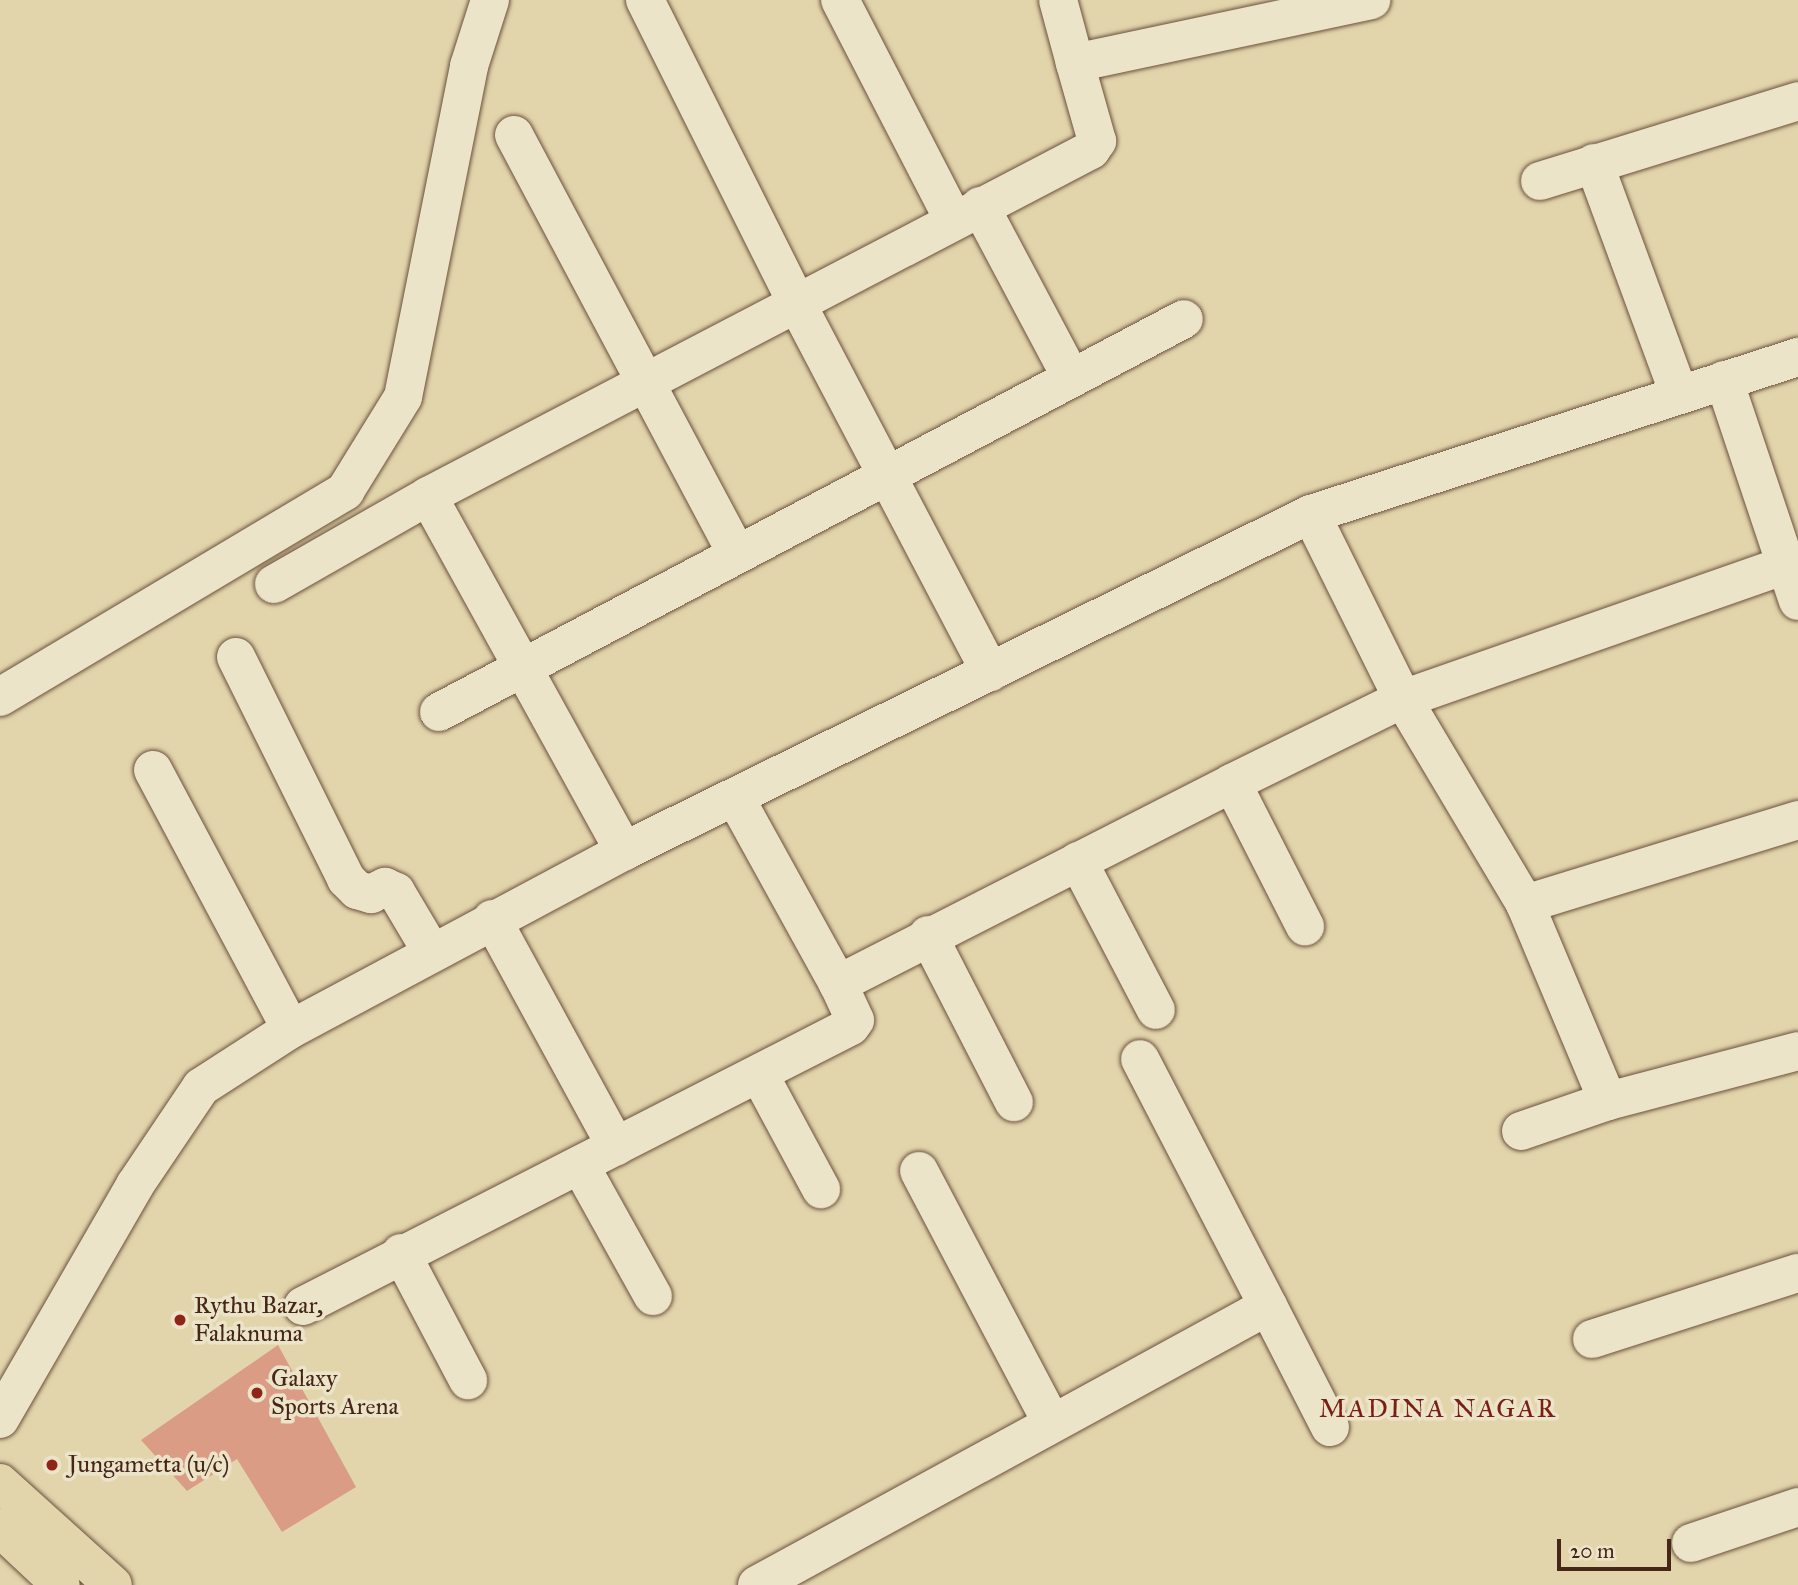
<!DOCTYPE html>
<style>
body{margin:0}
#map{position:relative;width:1798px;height:1585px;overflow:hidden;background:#e2d5ac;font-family:"IM FELL Great Primer",serif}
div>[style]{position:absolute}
.building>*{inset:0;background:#db9c85}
.roads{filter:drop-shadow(0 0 2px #6c523c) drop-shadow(0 0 2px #6c523c)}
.minor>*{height:38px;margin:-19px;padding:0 19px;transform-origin:19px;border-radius:19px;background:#ece4c9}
.highway>*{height:38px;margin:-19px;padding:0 19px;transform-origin:19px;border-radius:19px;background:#e2d5ac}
.dots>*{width:19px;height:19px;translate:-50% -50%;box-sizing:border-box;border:4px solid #ece4c9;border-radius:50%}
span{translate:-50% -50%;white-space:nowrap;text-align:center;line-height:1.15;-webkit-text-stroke:7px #ece4c9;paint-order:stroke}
.poi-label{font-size:24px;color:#452617}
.left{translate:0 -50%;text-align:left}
.neighbourhood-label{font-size:26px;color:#7a1f14;letter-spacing:2px}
.scale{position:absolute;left:1557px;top:1539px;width:114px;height:32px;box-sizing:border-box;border:4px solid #452617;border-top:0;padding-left:9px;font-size:21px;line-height:24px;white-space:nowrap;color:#452617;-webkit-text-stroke:5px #ece4c9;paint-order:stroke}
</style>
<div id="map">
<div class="building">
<i style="clip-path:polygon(278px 1345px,356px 1487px,282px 1532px,237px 1459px,187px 1491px,141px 1440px)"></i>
</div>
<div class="roads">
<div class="minor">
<i style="left:645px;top:0;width:340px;rotate:63.4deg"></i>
<i style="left:797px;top:304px;width:416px;rotate:62.3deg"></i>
<i style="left:840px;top:0;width:246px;rotate:62.7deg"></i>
<i style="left:1058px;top:0;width:65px;rotate:74.9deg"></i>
<i style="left:514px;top:135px;width:473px;rotate:62deg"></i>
<i style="left:1594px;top:163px;width:246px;rotate:69.8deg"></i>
<i style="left:1540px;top:181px;width:270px;rotate:-17.2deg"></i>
<i style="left:980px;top:206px;width:194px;rotate:62deg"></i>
<i style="left:1724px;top:380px;width:233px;rotate:71.5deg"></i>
<i style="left:428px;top:496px;width:406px;rotate:61.1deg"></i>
<i style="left:1311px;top:514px;width:207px;rotate:63.6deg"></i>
<i style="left:1403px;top:699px;width:239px;rotate:59.2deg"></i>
<i style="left:1525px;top:904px;width:214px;rotate:67.2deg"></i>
<i style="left:274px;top:584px;width:177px;rotate:-29.7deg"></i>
<i style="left:428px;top:496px;width:748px;rotate:-27.56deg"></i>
<i style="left:1091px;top:150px;width:11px;rotate:-56deg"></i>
<i style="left:1097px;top:141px;width:81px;rotate:-105.8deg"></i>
<i style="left:1075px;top:63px;width:303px;rotate:-12deg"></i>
<i style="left:236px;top:657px;width:248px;rotate:63.6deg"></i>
<i style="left:346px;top:879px;width:16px;rotate:45deg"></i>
<i style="left:357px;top:890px;width:15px;rotate:16deg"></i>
<i style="left:371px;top:894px;width:16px;rotate:-27deg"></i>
<i style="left:385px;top:887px;width:12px;rotate:24deg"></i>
<i style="left:396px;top:892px;width:69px;rotate:59.3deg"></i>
<i style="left:0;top:697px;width:402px;rotate:-30.8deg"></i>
<i style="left:345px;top:491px;width:110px;rotate:-58.3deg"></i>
<i style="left:403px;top:397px;width:338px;rotate:-78.7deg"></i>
<i style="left:469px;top:66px;width:69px;rotate:-72.3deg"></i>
<i style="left:439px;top:712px;width:842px;rotate:-27.81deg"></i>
<i style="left:153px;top:770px;width:293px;rotate:62deg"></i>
<i style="left:1232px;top:783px;width:161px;rotate:63deg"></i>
<i style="left:736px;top:799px;width:211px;rotate:61.1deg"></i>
<i style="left:1078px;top:861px;width:168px;rotate:62.4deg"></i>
<i style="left:1525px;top:904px;width:286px;rotate:-17.1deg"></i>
<i style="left:492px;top:919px;width:259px;rotate:61.4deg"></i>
<i style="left:928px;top:935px;width:188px;rotate:62.8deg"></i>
<i style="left:759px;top:1074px;width:131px;rotate:61.7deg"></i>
<i style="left:1521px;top:1131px;width:92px;rotate:-19deg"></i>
<i style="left:1608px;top:1101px;width:196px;rotate:-14.7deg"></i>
<i style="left:580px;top:1165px;width:150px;rotate:60.9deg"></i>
<i style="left:919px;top:1171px;width:285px;rotate:62.2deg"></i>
<i style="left:401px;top:1253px;width:144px;rotate:62.2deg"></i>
<i style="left:303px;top:1306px;width:615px;rotate:-27.06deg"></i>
<i style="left:851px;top:1026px;width:7px;rotate:-56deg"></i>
<i style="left:855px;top:1020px;width:40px;rotate:-115deg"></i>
<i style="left:838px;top:984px;width:442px;rotate:-27deg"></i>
<i style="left:1232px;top:783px;width:191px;rotate:-26.2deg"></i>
<i style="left:1403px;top:699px;width:418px;rotate:-19.3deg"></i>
<i style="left:1268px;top:1306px;width:136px;rotate:62.9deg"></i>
<i style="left:1592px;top:1339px;width:216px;rotate:-17.8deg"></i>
<i style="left:0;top:1419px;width:270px;rotate:-60deg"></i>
<i style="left:135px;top:1185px;width:118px;rotate:-56deg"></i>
<i style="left:201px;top:1087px;width:107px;rotate:-32.8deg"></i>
<i style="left:291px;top:1029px;width:378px;rotate:-28.1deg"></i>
<i style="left:624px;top:851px;width:765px;rotate:-26.13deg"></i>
<i style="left:1311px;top:514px;width:512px;rotate:-17.87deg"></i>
<i style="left:1691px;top:1543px;width:113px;rotate:-18.6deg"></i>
<i style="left:757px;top:1585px;width:582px;rotate:-28.63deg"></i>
<i style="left:1268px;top:1306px;width:278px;rotate:-117.4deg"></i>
</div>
<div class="highway">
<i style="left:0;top:1483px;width:152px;rotate:42.1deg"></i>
<i style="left:0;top:1528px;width:83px;rotate:43.1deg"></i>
</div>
</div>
<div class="dots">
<i style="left:180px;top:1320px;background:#8f2418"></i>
<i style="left:257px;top:1393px;background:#8f2418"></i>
<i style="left:52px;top:1465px;background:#8f2418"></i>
</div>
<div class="poi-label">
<span class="left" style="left:194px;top:1320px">Rythu Bazar,<br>Falaknuma</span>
<span class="left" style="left:271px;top:1393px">Galaxy<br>Sports Arena</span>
<span class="left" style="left:68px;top:1465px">Jungametta (u/c)</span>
</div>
<div class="neighbourhood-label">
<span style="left:1438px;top:1409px">MADINA NAGAR</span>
</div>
<div class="scale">20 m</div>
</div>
